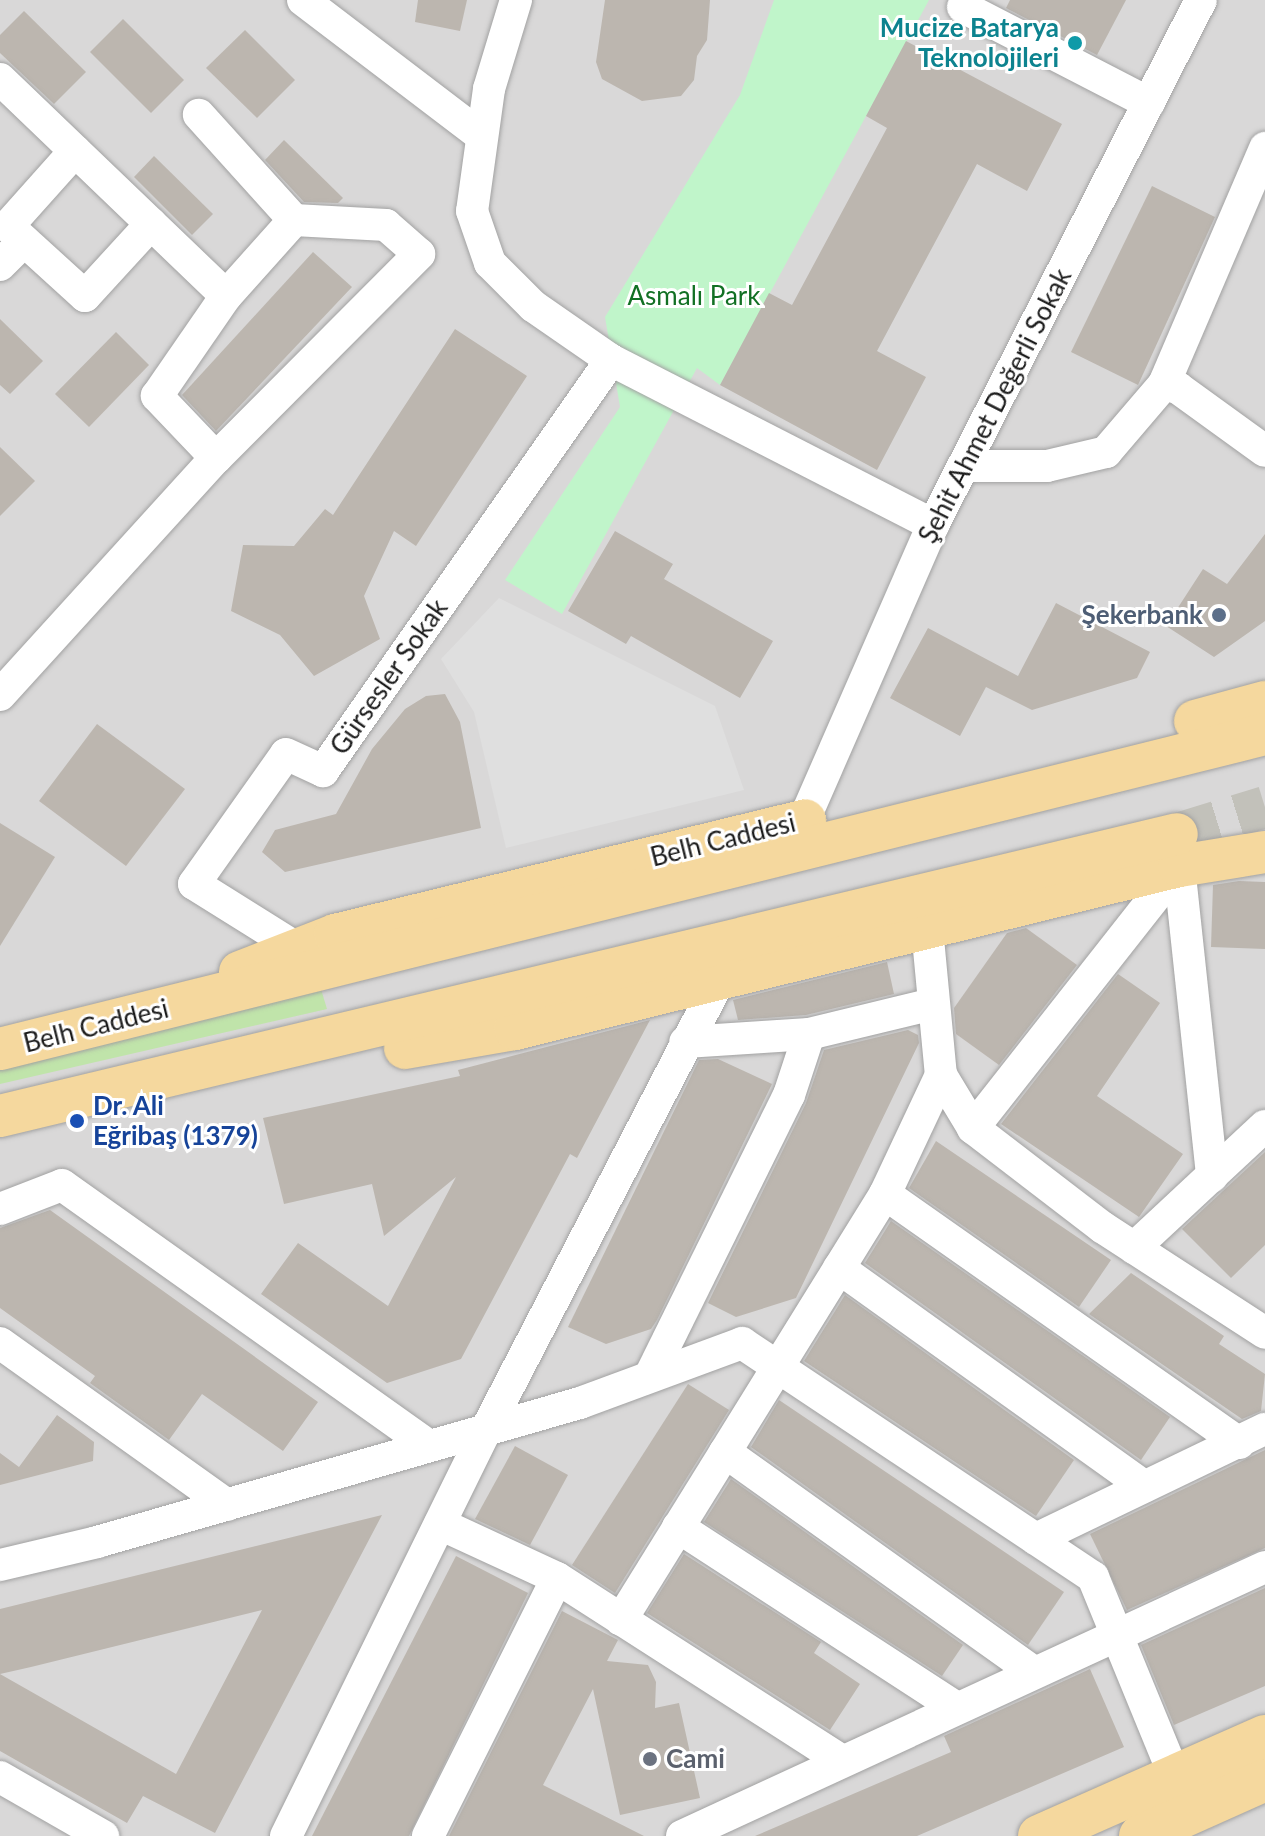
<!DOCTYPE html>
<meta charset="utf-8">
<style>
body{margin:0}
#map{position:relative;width:1265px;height:1836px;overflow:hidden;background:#eceae2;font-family:Lato,sans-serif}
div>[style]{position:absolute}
.residential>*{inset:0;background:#d9d8d8}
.grass>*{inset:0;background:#c0e4aa}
.park>*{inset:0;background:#c0f5ca}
.parking>*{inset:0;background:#dfdfdf}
.building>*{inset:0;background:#bcb6af}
.major-tunnel>*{height:42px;margin-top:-21px;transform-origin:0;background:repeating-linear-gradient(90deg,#c2c1ba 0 42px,transparent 0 63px)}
.roads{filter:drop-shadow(0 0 2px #a2a2a2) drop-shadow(0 0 2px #a2a2a2)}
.minor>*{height:32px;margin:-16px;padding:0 16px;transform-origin:16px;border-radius:16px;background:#fff}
.major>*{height:42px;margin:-21px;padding:0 21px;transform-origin:21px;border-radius:21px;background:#f5d89e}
.dots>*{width:22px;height:22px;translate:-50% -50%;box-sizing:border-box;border:4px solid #fff;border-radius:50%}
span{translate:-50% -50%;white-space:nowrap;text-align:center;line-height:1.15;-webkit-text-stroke:6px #fff;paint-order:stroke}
.culture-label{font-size:26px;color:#0d838f;font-weight:700}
.right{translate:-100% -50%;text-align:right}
.park-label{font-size:26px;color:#127024}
.street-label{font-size:26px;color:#1b1b1b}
.service-label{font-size:26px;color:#4e5e75;font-weight:700}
.transit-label{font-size:26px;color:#164399;font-weight:700}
.left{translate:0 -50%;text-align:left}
.worship-label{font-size:26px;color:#5b616d;font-weight:700}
</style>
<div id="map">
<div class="residential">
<i style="clip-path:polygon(0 0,1265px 0,1265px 1836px,0 1836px)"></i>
</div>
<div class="grass">
<i style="clip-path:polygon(320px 986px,327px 1009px,0 1084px,0 1066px)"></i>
</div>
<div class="park">
<i style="clip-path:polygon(774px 0,929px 0,720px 385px,697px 368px,562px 614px,505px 580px,620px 407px,605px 317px,740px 95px)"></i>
</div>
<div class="parking">
<i style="clip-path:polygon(499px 598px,715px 706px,744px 790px,506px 848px,474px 712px,441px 659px)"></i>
</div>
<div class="building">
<i style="clip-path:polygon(418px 0,467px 0,460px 31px,415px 22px)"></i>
<i style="clip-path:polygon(605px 0,710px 0,707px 40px,697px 56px,694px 80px,681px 96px,642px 101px,602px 79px,596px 62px)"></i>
<i style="clip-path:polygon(1010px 0,1126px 0,1097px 55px,1006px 8px)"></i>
<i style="clip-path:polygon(24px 11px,86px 72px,54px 104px,0 53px,0 35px)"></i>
<i style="clip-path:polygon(123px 19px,184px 80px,151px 113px,90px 52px)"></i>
<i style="clip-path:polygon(245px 30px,295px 80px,257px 118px,206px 68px)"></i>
<i style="clip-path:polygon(906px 41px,1062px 124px,1027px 191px,977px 164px,917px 276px,877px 351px,926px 377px,877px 470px,720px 385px,769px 293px,792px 305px,887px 128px,866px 116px)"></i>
<i style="clip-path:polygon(284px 140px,343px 198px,338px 203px,304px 202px,265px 160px)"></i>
<i style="clip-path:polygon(154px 156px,213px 214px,192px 235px,134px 177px)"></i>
<i style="clip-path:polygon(1152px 186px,1215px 217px,1138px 385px,1071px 352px)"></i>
<i style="clip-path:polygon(313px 252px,352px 287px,216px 431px,182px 395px)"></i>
<i style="clip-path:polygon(0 319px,43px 361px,10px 394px,0 385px)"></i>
<i style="clip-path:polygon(455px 329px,527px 376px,416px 546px,394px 531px,364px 596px,380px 639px,314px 676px,280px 635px,231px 611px,243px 545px,294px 546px,325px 509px,333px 515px)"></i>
<i style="clip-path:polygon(116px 332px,149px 365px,89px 427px,55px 394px)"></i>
<i style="clip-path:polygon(0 447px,35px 481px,0 516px)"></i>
<i style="clip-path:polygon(615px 531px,673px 564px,664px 579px,773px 641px,740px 698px,631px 636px,626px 644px,568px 611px)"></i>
<i style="clip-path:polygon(1265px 534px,1265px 621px,1214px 657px,1166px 626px,1203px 569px,1227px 584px)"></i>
<i style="clip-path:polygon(1056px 603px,1150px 652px,1137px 678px,1032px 710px,986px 687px,960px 736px,890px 698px,928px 628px,1018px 676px)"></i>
<i style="clip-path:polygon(445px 694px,460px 722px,481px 828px,285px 872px,262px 852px,275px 830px,336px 814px,372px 749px,405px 709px,426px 696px)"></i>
<i style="clip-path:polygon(97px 724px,185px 789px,126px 866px,39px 801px)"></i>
<i style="clip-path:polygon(0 823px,55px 857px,0 946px)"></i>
<i style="clip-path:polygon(1239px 881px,1265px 882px,1265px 949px,1211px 947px,1213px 885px)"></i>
<i style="clip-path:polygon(1026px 928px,1077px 965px,999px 1065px,956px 1034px,954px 1008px,1007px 933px)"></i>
<i style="clip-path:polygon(887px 962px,894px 994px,806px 1015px,738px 1020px,733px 1000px)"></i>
<i style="clip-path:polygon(1118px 974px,1160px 1003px,1097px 1096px,1183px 1154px,1139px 1217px,1001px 1124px)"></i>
<i style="clip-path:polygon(650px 1020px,577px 1158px,570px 1154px,461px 1359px,387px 1383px,261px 1294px,298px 1243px,388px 1306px,456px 1177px,384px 1236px,372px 1184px,284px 1204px,263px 1118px,460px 1076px,458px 1070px)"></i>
<i style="clip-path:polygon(908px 1030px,918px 1035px,919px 1043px,796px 1298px,736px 1317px,708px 1303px,806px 1103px,824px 1050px)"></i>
<i style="clip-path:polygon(718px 1059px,772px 1084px,657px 1320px,651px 1329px,606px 1344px,568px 1327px,699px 1060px)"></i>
<i style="clip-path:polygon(936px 1141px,1111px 1260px,1079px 1307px,909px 1188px)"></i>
<i style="clip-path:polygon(1265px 1152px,1265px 1245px,1231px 1278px,1182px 1229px)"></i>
<i style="clip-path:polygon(50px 1210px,318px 1402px,283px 1451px,202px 1394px,169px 1440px,90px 1383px,95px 1376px,0 1308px,0 1228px)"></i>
<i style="clip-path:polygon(891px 1221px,1170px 1417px,1141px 1460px,865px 1263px)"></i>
<i style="clip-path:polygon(1131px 1273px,1224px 1336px,1219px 1344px,1265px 1374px,1261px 1411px,1242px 1419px,1089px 1314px)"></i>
<i style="clip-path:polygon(845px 1295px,1074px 1460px,1036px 1516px,804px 1361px)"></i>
<i style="clip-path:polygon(688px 1384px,729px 1410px,615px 1593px,572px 1565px)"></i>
<i style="clip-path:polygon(779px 1400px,1064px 1592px,1028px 1645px,751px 1447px)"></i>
<i style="clip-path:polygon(57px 1415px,94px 1442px,93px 1461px,0 1485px,0 1453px,19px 1467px)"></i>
<i style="clip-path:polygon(515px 1446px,568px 1475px,530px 1545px,475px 1519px)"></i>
<i style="clip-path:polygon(1265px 1450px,1265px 1548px,1127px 1610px,1090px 1534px)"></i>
<i style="clip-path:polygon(731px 1479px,963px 1645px,942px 1676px,704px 1522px)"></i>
<i style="clip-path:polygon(evenodd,382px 1515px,215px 1833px,143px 1796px,127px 1823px,0 1751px,0 1609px,382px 1515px,262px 1610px,176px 1774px,0 1674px,31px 1667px,262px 1610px)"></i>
<i style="clip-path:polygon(684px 1554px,821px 1642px,814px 1653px,860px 1684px,830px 1730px,647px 1613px)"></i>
<i style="clip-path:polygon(456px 1556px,528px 1593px,409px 1836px,312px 1836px)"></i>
<i style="clip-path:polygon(1265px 1588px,1265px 1686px,1174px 1725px,1141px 1645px)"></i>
<i style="clip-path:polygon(562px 1611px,618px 1640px,607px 1661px,648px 1665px,656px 1682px,655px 1708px,679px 1703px,700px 1798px,620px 1815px,593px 1689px,543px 1785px,644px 1836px,449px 1836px)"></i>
<i style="clip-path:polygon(1090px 1669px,1124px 1747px,917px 1836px,755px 1836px,951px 1752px,944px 1736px)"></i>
</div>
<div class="major-tunnel">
<i style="left:1177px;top:834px;width:92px;rotate:-17.1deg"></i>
</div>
<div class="roads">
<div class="minor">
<i style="left:303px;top:0;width:223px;rotate:37.3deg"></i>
<i style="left:516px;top:0;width:93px;rotate:106.9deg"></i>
<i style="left:489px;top:89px;width:123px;rotate:97.9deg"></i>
<i style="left:472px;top:211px;width:55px;rotate:70.9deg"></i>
<i style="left:490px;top:263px;width:61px;rotate:45deg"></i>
<i style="left:533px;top:306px;width:95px;rotate:34.7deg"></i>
<i style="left:611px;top:360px;width:362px;rotate:27.1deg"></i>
<i style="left:963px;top:7px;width:209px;rotate:27.3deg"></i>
<i style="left:0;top:79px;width:313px;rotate:43.8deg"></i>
<i style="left:226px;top:296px;width:102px;rotate:-48.2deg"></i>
<i style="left:294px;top:220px;width:142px;rotate:-132.1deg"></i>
<i style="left:75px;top:151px;width:101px;rotate:131.8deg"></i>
<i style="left:8px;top:226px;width:104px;rotate:42.3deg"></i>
<i style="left:85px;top:296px;width:98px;rotate:-47.5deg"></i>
<i style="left:0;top:265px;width:34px;rotate:-45deg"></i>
<i style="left:1164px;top:384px;width:15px;rotate:16deg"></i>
<i style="left:1178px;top:388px;width:107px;rotate:35.9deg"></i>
<i style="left:216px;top:458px;width:288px;rotate:-45.1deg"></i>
<i style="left:419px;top:254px;width:44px;rotate:-138.7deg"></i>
<i style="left:386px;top:225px;width:92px;rotate:-176.9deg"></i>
<i style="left:963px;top:466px;width:84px"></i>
<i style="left:1047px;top:466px;width:61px;rotate:-13.3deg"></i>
<i style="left:1106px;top:452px;width:89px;rotate:-49.5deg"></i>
<i style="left:1164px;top:384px;width:257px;rotate:-66.8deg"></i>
<i style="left:0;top:695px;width:321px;rotate:-47.7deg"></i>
<i style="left:216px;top:458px;width:86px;rotate:-133.6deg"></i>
<i style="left:157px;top:396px;width:121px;rotate:-55.4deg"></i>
<i style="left:804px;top:820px;width:322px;rotate:-66.4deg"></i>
<i style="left:933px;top:525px;width:589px;rotate:-62.96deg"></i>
<i style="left:1179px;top:866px;width:312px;rotate:83.9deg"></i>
<i style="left:927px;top:928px;width:148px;rotate:84.6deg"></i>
<i style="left:941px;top:1075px;width:62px;rotate:58.9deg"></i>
<i style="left:973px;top:1128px;width:163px;rotate:37.5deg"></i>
<i style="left:1102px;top:1227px;width:194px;rotate:33deg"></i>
<i style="left:295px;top:947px;width:119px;rotate:-148deg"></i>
<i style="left:194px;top:884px;width:159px;rotate:-54.7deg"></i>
<i style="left:286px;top:754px;width:41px;rotate:24.7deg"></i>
<i style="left:323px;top:771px;width:502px;rotate:-54.98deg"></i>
<i style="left:809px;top:1034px;width:128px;rotate:-13.6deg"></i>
<i style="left:973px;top:1128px;width:333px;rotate:-51.8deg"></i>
<i style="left:885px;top:1194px;width:433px;rotate:35.1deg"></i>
<i style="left:0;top:1209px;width:66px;rotate:-21.2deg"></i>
<i style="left:62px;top:1185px;width:450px;rotate:35.4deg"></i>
<i style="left:1134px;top:1248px;width:179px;rotate:-43deg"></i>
<i style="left:839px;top:1268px;width:375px;rotate:35.6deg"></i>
<i style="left:0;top:1343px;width:279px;rotate:35.5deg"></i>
<i style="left:651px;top:1374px;width:311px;rotate:-63.7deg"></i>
<i style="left:789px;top:1095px;width:64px;rotate:-71.8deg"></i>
<i style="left:809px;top:1034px;width:124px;rotate:176.3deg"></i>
<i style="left:725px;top:1452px;width:379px;rotate:35.5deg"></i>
<i style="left:678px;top:1527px;width:330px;rotate:33deg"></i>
<i style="left:1036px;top:1539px;width:254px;rotate:-25.7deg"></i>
<i style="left:0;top:1565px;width:100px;rotate:-13.3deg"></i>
<i style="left:97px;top:1542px;width:503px;rotate:-16.06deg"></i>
<i style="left:580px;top:1403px;width:173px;rotate:-20.3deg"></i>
<i style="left:742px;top:1343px;width:422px;rotate:33.7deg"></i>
<i style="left:1093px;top:1577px;width:216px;rotate:67.7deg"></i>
<i style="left:557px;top:1578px;width:337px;rotate:32.7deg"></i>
<i style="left:621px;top:1620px;width:501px;rotate:-58.21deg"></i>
<i style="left:885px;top:1194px;width:132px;rotate:-64.8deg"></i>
<i style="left:0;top:1777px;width:119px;rotate:29.8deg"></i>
<i style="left:286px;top:1836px;width:453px;rotate:-63.8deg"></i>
<i style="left:486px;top:1430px;width:510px;rotate:-62.58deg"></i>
<i style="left:428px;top:1836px;width:288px;rotate:-63.4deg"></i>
<i style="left:557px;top:1578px;width:129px;rotate:-155.2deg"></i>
<i style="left:682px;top:1836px;width:642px;rotate:-24.77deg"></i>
</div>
<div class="major">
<i style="left:1195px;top:721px;width:73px;rotate:-15.2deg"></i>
<i style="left:240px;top:972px;width:102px;rotate:-21.3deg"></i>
<i style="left:335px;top:935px;width:484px;rotate:-13.7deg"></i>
<i style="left:405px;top:1048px;width:112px;rotate:-9.8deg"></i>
<i style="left:515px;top:1029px;width:684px;rotate:-13.79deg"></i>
<i style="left:1179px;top:866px;width:87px;rotate:-9.2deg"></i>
<i style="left:0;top:1049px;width:1304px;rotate:-13.98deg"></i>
<i style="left:0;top:1116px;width:1210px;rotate:-13.47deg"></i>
<i style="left:1039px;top:1836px;width:247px;rotate:-23.9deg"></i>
<i style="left:1140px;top:1836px;width:137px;rotate:-24.1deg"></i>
</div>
</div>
<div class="dots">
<i style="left:1075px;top:43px;background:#0f9aa8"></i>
<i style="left:1219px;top:615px;background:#5c6f8a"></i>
<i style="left:77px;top:1121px;background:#1a4fb4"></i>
<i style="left:650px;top:1759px;background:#6b7280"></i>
</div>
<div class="culture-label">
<span class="right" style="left:1059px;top:43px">Mucize Batarya<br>Teknolojileri</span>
</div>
<div class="park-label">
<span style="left:694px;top:296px">Asmalı Park</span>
</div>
<div class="street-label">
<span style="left:995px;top:406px;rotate:-63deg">Şehit Ahmet Değerli Sokak</span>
<span style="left:389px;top:677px;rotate:-55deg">Gürsesler Sokak</span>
<span style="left:723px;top:840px;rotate:-14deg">Belh Caddesi</span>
<span style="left:96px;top:1026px;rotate:-14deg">Belh Caddesi</span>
</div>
<div class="service-label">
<span class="right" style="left:1203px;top:615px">Şekerbank</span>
</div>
<div class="transit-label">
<span class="left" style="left:93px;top:1121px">Dr. Ali<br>Eğribaş (1379)</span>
</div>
<div class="worship-label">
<span class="left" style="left:666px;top:1759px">Cami</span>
</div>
</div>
